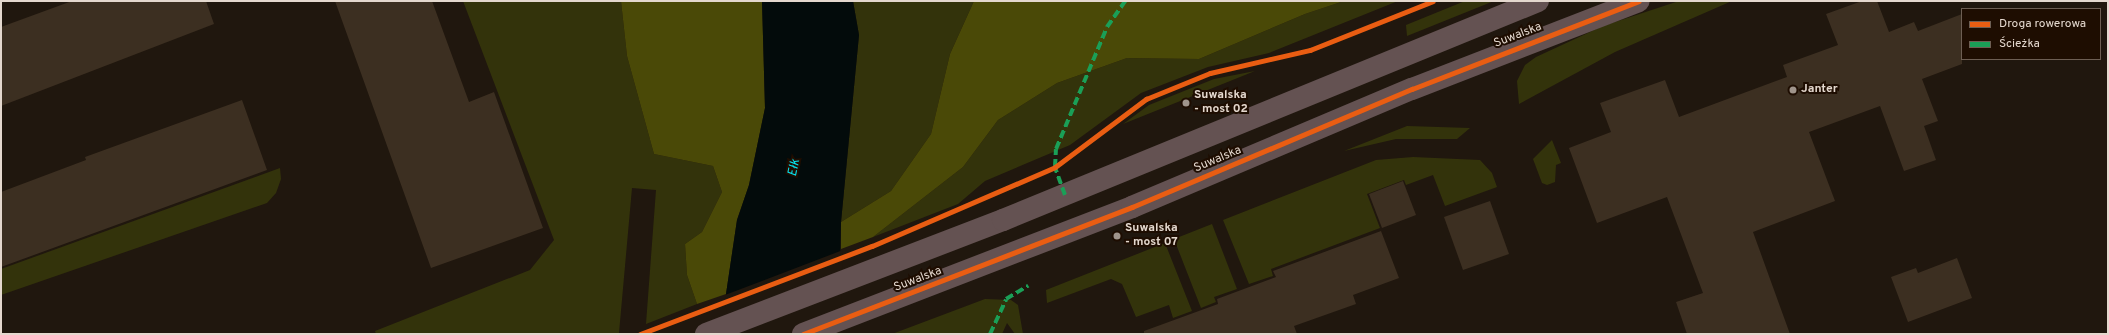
<!DOCTYPE html>
<meta charset="utf-8">
<style>
body{margin:0}
#map{position:relative;width:2109px;height:335px;overflow:hidden;background:#20170e;font-family:Overpass,sans-serif}
div>[style]{position:absolute}
.green>*{inset:0;background:#33330b}
.forest>*{inset:0;background:#4a4907}
.water>*{inset:0;background:#030b0b}
.pier>*{inset:0;background:#20170e}
.building>*{inset:0;background:#3c2f21}
.minor>*{height:22px;margin:-11px;padding:0 11px;transform-origin:11px;border-radius:11px;background:#645252}
.quiet>*{height:4px;margin-top:-2px;transform-origin:0;background:repeating-linear-gradient(90deg,#1a9f57 0 8px,transparent 0 12px)}
.cycleway>*{height:5px;margin:-2.5px;padding:0 2.5px;transform-origin:2.5px;border-radius:2.5px;background:#e95d12}
.dots>*{width:11px;height:11px;translate:-50% -50%;box-sizing:border-box;border:2px solid #1e0d01;border-radius:50%}
span{translate:-50% -50%;white-space:nowrap;text-align:center;line-height:1.15;-webkit-text-stroke:4px #1e0d01;paint-order:stroke}
.street-label{font-size:12px;color:#e4d8ce}
.poi-label{font-size:12px;color:#e4d8ce;font-weight:700}
.left{translate:0 -50%;text-align:left}
.water-label{font-size:13px;color:#07e3ee;font-style:italic}
.frame{position:absolute;inset:0;border:2px solid #e4d8ce;pointer-events:none}
.legend{position:absolute;left:1961px;top:8px;width:140px;height:52px;box-sizing:border-box;background:#1e0d01;border:1px solid #6d5e53;margin:0;padding:5px 7px;list-style:none;font-size:12px;color:#e4d8ce}
.legend li{display:flex;align-items:center;gap:8px;height:20px}
.legend b{width:20px;border:1px solid #6d5e53}
</style>
<div id="map">
<div class="green">
<i style="clip-path:polygon(463px 1px,621px 1px,627px 56px,654px 154px,713px 166px,722px 192px,702px 232px,685px 244px,687px 275px,697px 304px,646px 324px,656px 190px,632px 188px,619px 333px,376px 334px,375px 331px,530px 270px,554px 240px)"></i>
<i style="clip-path:polygon(853px 1px,974px 1px,950px 54px,931px 134px,891px 191px,841px 222px,859px 35px)"></i>
<i style="clip-path:polygon(1344px 1px,1398px 1px,1269px 53px,1208px 67px,1141px 93px,1070px 145px,985px 181px,958px 204px,873px 237px,963px 167px,998px 120px,1057px 83px,1127px 58px,1199px 59px,1305px 14px)"></i>
<i style="clip-path:polygon(1465px 1px,1494px 1px,1407px 36px,1406px 25px)"></i>
<i style="clip-path:polygon(1679px 1px,1732px 1px,1615px 52px,1519px 104px,1517px 81px,1525px 65px,1536px 57px,1603px 26px)"></i>
<i style="clip-path:polygon(1255px 71px,1123px 124px,1149px 105px,1214px 79px)"></i>
<i style="clip-path:polygon(1407px 126px,1470px 128px,1457px 139px,1396px 139px,1344px 151px)"></i>
<i style="clip-path:polygon(1552px 140px,1561px 163px,1556px 165px,1555px 182px,1547px 185px,1542px 183px,1533px 159px)"></i>
<i style="clip-path:polygon(1413px 157px,1480px 160px,1492px 173px,1497px 187px,1445px 206px,1433px 175px,1406px 185px,1404px 180px,1367px 194px,1380px 228px,1271px 269px,1273px 276px,1249px 284px,1223px 220px,1376px 160px)"></i>
<i style="clip-path:polygon(280px 168px,281px 179px,276px 193px,267px 203px,1px 295px,1px 269px)"></i>
<i style="clip-path:polygon(1212px 224px,1237px 289px,1214px 297px,1216px 302px,1201px 308px,1174px 239px)"></i>
<i style="clip-path:polygon(1165px 243px,1192px 311px,1173px 318px,1169px 305px,1136px 317px,1122px 284px,1111px 279px,1047px 303px,1046px 290px)"></i>
<i style="clip-path:polygon(985px 299px,1011px 300px,1018px 305px,1023px 334px,1015px 334px,1007px 323px,1002px 334px,892px 334px)"></i>
</div>
<div class="forest">
<i style="clip-path:polygon(621px 1px,762px 1px,765px 108px,749px 185px,737px 220px,726px 294px,697px 304px,687px 275px,685px 244px,702px 232px,722px 192px,713px 166px,654px 154px,627px 56px)"></i>
<i style="clip-path:polygon(974px 1px,1344px 1px,1305px 14px,1199px 59px,1127px 58px,1057px 83px,998px 120px,963px 167px,873px 237px,841px 249px,841px 222px,891px 191px,931px 134px,950px 54px)"></i>
</div>
<div class="water">
<i style="clip-path:polygon(762px 1px,853px 1px,859px 35px,841px 222px,838px 334px,730px 334px,726px 294px,737px 220px,749px 185px,765px 108px)"></i>
</div>
<div class="pier">
<i style="clip-path:polygon(843px 250px,840px 334px,728px 334px,725px 295px)"></i>
</div>
<div class="building">
<i style="clip-path:polygon(72px 1px,206px 1px,214px 24px,1px 106px,1px 27px)"></i>
<i style="clip-path:polygon(335px 1px,432px 1px,469px 102px,494px 92px,543px 228px,431px 268px)"></i>
<i style="clip-path:polygon(1862px 1px,1877px 1px,1889px 32px,1914px 22px,1918px 31px,1962px 14px,1962px 64px,1922px 79px,1938px 121px,1924px 126px,1936px 160px,1904px 171px,1880px 106px,1809px 132px,1835px 201px,1753px 232px,1790px 334px,1687px 334px,1676px 302px,1703px 293px,1667px 197px,1597px 223px,1569px 148px,1611px 132px,1600px 103px,1665px 80px,1679px 117px,1787px 77px,1783px 65px,1838px 45px,1826px 14px)"></i>
<i style="clip-path:polygon(242px 100px,267px 170px,1px 267px,1px 192px,86px 160px,85px 157px)"></i>
<i style="clip-path:polygon(1403px 181px,1416px 215px,1382px 228px,1369px 194px)"></i>
<i style="clip-path:polygon(1490px 201px,1509px 254px,1463px 270px,1444px 217px)"></i>
<i style="clip-path:polygon(1381px 231px,1399px 278px,1353px 295px,1356px 304px,1294px 326px,1297px 334px,1144px 334px,1144px 331px,1218px 304px,1217px 299px,1276px 277px,1273px 271px)"></i>
<i style="clip-path:polygon(1957px 258px,1972px 298px,1908px 322px,1891px 277px,1916px 268px,1918px 273px)"></i>
</div>
<div class="minor">
<i style="left:706px;top:334px;width:318px;rotate:-21deg"></i>
<i style="left:1003px;top:220px;width:578px;rotate:-22.26deg"></i>
<i style="left:803px;top:334px;width:353px;rotate:-21.1deg"></i>
<i style="left:1132px;top:207px;width:304px;rotate:-22.9deg"></i>
<i style="left:1412px;top:89px;width:243px;rotate:-21.2deg"></i>
</div>
<div class="quiet">
<i style="left:1065px;top:195px;width:30px;rotate:-110deg"></i>
<i style="left:1055px;top:167px;width:18px;rotate:-87deg"></i>
<i style="left:1056px;top:149px;width:132px;rotate:-67.3deg"></i>
<i style="left:1107px;top:27px;width:32px;rotate:-55deg"></i>
<i style="left:990px;top:334px;width:38px;rotate:-65deg"></i>
<i style="left:1006px;top:299px;width:26px;rotate:-31deg"></i>
</div>
<div class="cycleway">
<i style="left:640px;top:334px;width:248px;rotate:-20.8deg"></i>
<i style="left:872px;top:246px;width:199px;rotate:-23.3deg"></i>
<i style="left:1055px;top:167px;width:114px;rotate:-36.8deg"></i>
<i style="left:1146px;top:99px;width:69px;rotate:-22.1deg"></i>
<i style="left:1210px;top:73px;width:103px;rotate:-13deg"></i>
<i style="left:1310px;top:50px;width:132px;rotate:-21.7deg"></i>
<i style="left:803px;top:334px;width:353px;rotate:-21.1deg"></i>
<i style="left:1132px;top:207px;width:304px;rotate:-22.9deg"></i>
<i style="left:1412px;top:89px;width:243px;rotate:-21.2deg"></i>
</div>
<div class="dots">
<i style="left:1793px;top:90px;background:#9f948b"></i>
<i style="left:1186px;top:103px;background:#9f948b"></i>
<i style="left:1117px;top:236px;background:#9f948b"></i>
</div>
<div class="street-label">
<span style="left:1518px;top:36px;rotate:-21deg">Suwalska</span>
<span style="left:1218px;top:160px;rotate:-23deg">Suwalska</span>
<span style="left:918px;top:280px;rotate:-21deg">Suwalska</span>
</div>
<div class="poi-label">
<span class="left" style="left:1801px;top:90px">Janter</span>
<span class="left" style="left:1194px;top:103px">Suwalska<br>- most 02</span>
<span class="left" style="left:1125px;top:236px">Suwalska<br>- most 07</span>
</div>
<div class="water-label">
<span style="left:795px;top:168px;rotate:-79deg">Ełk</span>
</div>
<div class="frame"></div>
<ul class="legend">
<li><b style="height:5px;background:#e95d12"></b>Droga rowerowa</li>
<li><b style="height:5px;background:#1a9f57"></b>Ścieżka</li>
</ul>
</div>
